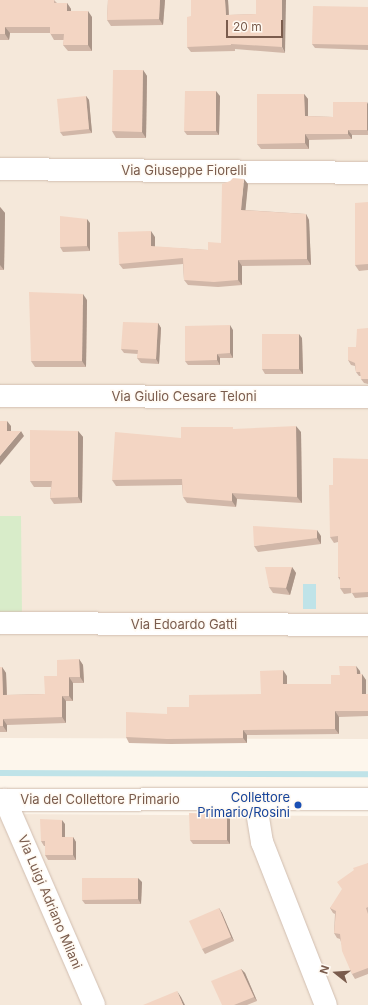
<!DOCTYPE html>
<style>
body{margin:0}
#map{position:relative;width:368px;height:1005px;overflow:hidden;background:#fdf6ec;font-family:Inter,sans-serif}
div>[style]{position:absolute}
.residential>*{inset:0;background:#f5e8da}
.green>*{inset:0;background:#d8ecc9}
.water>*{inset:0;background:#bfe3e8}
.stream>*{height:5.5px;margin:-2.75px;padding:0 2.75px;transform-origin:2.75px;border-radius:2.75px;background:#bfe3e8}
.roads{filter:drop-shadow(0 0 1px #d1beb0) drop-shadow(0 0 1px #d1beb0)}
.minor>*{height:22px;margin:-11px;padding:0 11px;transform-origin:11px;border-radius:11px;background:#fff}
.wall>*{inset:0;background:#d1b7a8}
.shaded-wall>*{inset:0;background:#aa9588}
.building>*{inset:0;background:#f3d5c3}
.dots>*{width:11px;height:11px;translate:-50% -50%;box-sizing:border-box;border:2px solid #fffaf3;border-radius:50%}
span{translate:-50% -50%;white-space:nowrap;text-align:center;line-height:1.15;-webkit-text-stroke:3px #fffaf3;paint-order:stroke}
.street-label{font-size:13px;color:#7a5c4d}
.transit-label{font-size:13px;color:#164399}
.right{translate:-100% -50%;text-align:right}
.north{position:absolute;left:316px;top:953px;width:40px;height:40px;-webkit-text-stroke:3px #fffaf3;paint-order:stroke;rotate:287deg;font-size:11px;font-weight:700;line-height:16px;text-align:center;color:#7a5c4d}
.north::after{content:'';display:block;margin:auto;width:14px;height:18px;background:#7a5c4d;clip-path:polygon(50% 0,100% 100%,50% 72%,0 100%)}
.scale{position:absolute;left:226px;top:20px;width:57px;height:18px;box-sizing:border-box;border:2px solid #7a5c4d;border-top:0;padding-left:5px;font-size:12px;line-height:14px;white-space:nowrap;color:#7a5c4d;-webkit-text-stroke:3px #fffaf3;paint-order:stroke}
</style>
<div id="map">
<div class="residential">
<i style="clip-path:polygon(0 0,368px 0,368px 739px,0 738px)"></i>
<i style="clip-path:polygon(0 814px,368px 816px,368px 1005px,0 1005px)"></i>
</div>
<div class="green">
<i style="clip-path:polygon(0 516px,21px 516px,22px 616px,0 616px)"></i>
</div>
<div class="water">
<i style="clip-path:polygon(303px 584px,316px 584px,316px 609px,303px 609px)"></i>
</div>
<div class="stream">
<i style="left:0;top:773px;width:368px;rotate:0.2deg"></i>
</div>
<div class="roads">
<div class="minor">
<i style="left:0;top:169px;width:368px;rotate:0.6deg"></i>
<i style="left:0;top:396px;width:368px;rotate:0.2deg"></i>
<i style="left:0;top:623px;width:368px;rotate:0.3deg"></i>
<i style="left:255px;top:799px;width:44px;rotate:80.8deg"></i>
<i style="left:262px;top:842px;width:175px;rotate:68.6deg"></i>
<i style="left:0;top:800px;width:368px;rotate:-0.2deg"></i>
<i style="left:5px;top:800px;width:223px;rotate:66.5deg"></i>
</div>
</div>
<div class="wall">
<i style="clip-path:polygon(0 0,54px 0,57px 3px,67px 3px,71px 9px,71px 11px,92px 17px,92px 51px,68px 51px,63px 45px,64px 40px,54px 40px,50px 33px,10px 33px,9px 40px,0 40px)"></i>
<i style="clip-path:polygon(108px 0,165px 0,163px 25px,111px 26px,107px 20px)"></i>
<i style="clip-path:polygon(191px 0,228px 0,229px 15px,256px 14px,256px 0,285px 53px,235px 49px,235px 51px,191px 52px,187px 47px,191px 16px)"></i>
<i style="clip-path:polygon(368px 7px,368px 50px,315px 48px,312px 44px)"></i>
<i style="clip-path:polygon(143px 70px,147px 76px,146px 138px,116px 138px,112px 131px)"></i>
<i style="clip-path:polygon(304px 94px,308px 99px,308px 116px,333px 117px,368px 104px,368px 135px,352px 135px,352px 139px,309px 140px,309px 149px,261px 149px,257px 144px)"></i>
<i style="clip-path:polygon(86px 96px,89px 100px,92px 133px,63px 136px,60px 132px)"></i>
<i style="clip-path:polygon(220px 96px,219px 135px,187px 135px,184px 131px)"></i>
<i style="clip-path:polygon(248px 184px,245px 210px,306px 214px,309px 220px,311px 265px,242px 266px,242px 285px,218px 287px,188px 285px,184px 280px,183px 264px,123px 269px,119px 264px,155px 237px,155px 247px,208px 250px,221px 243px)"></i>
<i style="clip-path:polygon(368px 202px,368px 270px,359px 271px,355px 265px)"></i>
<i style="clip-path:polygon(0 207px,5px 213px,4px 270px,0 270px)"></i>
<i style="clip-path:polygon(90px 223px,90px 251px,63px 252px,60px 247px)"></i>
<i style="clip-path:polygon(87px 300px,86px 367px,35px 367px,31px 361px)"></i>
<i style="clip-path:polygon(158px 323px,161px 328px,159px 364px,141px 363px,137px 358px,138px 354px,124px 353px,121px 349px)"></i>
<i style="clip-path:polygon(368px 328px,368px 384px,364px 383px,361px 379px,361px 376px,359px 376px,356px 372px,355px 366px,351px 365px,348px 360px)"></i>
<i style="clip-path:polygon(233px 330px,233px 358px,220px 358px,220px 365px,188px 365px,185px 361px)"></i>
<i style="clip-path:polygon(302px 338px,303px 374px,265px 374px,262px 369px)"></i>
<i style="clip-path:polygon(234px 429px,301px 432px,302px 503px,237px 499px,236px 507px,187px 503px,183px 497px,182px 485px,116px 486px,112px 480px,181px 438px)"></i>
<i style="clip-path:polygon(78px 431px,83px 437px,82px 503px,54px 504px,50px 498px,51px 487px,34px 487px,30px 481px)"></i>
<i style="clip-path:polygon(368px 459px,368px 597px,355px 598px,352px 593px,344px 594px,340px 588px,340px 580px,338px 577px,338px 542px,334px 543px,330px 537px,333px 485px)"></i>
<i style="clip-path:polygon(321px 536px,321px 544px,258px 552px,254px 546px)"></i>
<i style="clip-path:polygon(292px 567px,296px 573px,290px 595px,273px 593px,269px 587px)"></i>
<i style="clip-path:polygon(79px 659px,83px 665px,84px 683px,73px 683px,73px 701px,66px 701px,66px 723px,7px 725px,7px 732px,0 732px,0 667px,2px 667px,6px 673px,7px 695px,45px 694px,57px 676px)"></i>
<i style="clip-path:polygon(360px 671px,360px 674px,366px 680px,366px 694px,368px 694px,368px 716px,339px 717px,339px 734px,247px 735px,247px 743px,171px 744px,129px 743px,126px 737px,167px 714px,189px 707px,261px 694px,287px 676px,287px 684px,331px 684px,340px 675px)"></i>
<i style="clip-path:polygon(230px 819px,230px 844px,193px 844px,190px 840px)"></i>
<i style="clip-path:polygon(65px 824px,65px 837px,73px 837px,76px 842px,76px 860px,48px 860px,45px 855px,45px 846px,44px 846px,41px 841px)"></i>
<i style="clip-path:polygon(368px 863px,368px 974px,355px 979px,352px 974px,340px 939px,337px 938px,334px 933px,335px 914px,333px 913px,330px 908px)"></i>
<i style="clip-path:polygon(142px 882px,141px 904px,85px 904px,82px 900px)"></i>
<i style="clip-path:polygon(219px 908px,222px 913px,234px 941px,205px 954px,202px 949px)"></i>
<i style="clip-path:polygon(241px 969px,245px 973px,257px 1001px,247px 1005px,222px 1005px)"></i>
</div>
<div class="shaded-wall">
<i style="clip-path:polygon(160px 0,165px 0,163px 25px,159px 19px)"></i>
<i style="clip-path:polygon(225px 0,228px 0,229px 20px,226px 15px)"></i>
<i style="clip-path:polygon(282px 0,286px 0,285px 53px,282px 47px)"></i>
<i style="clip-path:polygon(67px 3px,71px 9px,71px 17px,67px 11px)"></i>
<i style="clip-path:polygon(88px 11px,92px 17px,92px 51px,88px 45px)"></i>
<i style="clip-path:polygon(5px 27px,10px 33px,9px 40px,5px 34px)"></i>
<i style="clip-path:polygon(143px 70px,147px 76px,146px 138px,142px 132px)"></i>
<i style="clip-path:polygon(216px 91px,220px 96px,219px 135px,216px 131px)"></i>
<i style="clip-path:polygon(304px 94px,308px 99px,308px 121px,305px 116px)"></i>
<i style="clip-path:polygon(86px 96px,89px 100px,92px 133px,89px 129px)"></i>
<i style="clip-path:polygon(367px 102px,368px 104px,368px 131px,367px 130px)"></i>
<i style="clip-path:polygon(348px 130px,352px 135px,352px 139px,348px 134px)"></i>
<i style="clip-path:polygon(305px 134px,309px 140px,309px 149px,305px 143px)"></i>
<i style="clip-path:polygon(244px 179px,248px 184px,245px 215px,241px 210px)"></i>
<i style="clip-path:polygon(0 207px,5px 213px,4px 270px,0 265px)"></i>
<i style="clip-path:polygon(306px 214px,309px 220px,311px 265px,307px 259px)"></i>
<i style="clip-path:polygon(87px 219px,90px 223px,90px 251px,87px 246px)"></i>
<i style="clip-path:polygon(151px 231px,155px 237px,155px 252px,151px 246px)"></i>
<i style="clip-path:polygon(238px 260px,242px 266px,242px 285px,238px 280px)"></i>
<i style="clip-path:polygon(83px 294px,87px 300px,86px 367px,82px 361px)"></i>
<i style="clip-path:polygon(158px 323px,161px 328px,159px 364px,156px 359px)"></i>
<i style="clip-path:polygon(230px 325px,233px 330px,233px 358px,230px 353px)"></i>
<i style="clip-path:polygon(299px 334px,302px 338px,303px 374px,299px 369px)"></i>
<i style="clip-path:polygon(217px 354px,220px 358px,220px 365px,217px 360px)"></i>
<i style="clip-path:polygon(7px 421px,11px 426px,11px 436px,7px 431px)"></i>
<i style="clip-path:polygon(296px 426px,301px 432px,302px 503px,297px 497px)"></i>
<i style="clip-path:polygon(21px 431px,24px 436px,0 465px,0 456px)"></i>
<i style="clip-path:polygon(78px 431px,83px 437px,82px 503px,78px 497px)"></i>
<i style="clip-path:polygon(232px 493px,237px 499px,236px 507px,232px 501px)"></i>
<i style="clip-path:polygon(317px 530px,321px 536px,321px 544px,317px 538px)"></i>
<i style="clip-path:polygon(292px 567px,296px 573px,290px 595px,286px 588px)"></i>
<i style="clip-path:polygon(79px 659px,83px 665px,84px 683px,80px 677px)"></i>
<i style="clip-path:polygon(356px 666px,360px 671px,361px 680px,357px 674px)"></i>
<i style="clip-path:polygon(2px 667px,6px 673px,7px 701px,3px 695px)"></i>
<i style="clip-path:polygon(283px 670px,287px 676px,287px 689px,283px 684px)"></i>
<i style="clip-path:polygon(362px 674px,366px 680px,366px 700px,362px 694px)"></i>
<i style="clip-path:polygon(69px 677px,73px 683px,73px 701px,69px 696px)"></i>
<i style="clip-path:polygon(62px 696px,66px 701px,66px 723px,62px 717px)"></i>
<i style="clip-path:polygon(335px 711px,339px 717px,339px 734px,335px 729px)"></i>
<i style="clip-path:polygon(3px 719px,7px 725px,7px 732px,3px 726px)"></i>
<i style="clip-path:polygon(243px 730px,247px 735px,247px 743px,243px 738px)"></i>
<i style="clip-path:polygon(227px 814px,230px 819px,230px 844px,227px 840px)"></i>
<i style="clip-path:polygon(62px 820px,65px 824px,65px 841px,62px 837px)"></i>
<i style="clip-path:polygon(73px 837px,76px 842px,76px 860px,73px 855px)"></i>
<i style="clip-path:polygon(138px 878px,142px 882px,141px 904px,138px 899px)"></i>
<i style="clip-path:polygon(219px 908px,222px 913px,234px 941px,231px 937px)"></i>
<i style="clip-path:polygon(241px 969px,245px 973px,257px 1001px,254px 997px)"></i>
<i style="clip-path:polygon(177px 991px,181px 997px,185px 1005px,183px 1005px)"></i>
</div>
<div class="building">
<i style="clip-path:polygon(0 0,54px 0,54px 3px,67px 3px,67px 11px,88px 11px,88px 45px,63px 45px,64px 34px,50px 34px,50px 27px,5px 27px,5px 34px,0 34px)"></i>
<i style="clip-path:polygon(108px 0,160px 0,159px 19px,107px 20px)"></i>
<i style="clip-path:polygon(191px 0,225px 0,226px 15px,256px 14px,256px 0,282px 0,282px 47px,231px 44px,231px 45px,187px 47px,187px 17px,191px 16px)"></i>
<i style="clip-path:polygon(313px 6px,368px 7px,368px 45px,312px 44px)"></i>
<i style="clip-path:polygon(113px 70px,143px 70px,142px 132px,112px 131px)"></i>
<i style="clip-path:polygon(185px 91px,216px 91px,216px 131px,184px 131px)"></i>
<i style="clip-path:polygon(257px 94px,304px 94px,305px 116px,333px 117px,333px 102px,367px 102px,367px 130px,348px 130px,348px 134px,305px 134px,305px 143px,257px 144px)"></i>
<i style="clip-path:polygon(86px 96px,89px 129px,60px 132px,57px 99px)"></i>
<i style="clip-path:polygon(233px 178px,244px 179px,241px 210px,306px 214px,307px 259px,238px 260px,238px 280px,214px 282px,184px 280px,183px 258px,119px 264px,118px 232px,151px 231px,151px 246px,208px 250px,208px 242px,221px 243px,222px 184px,230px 181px)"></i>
<i style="clip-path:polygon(368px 202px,368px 264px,355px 265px,355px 203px)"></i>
<i style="clip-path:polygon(60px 216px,87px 219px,87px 246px,60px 247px)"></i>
<i style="clip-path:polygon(29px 292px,83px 294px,82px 361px,31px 361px)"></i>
<i style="clip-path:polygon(123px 322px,158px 323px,156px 359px,137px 358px,138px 350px,121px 349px)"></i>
<i style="clip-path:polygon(230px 325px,230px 353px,217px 354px,217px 360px,185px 361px,185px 326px)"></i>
<i style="clip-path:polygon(368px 328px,368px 379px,361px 379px,360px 372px,356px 372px,355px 363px,348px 360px,348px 347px,356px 347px,357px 329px)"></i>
<i style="clip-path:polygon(262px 334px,299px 334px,299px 369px,262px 369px)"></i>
<i style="clip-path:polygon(0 421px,7px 421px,7px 431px,21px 431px,0 456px)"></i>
<i style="clip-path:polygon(296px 426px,297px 497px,232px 493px,232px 501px,183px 497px,182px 479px,112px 480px,115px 432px,181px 438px,181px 427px,233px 427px,233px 429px)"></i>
<i style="clip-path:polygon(30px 430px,78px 431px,78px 497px,50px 498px,52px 481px,30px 481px)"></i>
<i style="clip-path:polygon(333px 458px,368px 459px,368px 592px,351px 593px,351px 588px,340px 588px,340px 577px,338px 577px,338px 536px,330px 537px,329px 485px,333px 485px)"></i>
<i style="clip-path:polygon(253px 526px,317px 530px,317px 538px,254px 546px)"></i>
<i style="clip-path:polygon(265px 567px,292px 567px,286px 588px,269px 587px)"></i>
<i style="clip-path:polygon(79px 659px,80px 677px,69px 677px,69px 696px,62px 696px,62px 717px,3px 719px,3px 726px,0 726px,0 667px,2px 667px,3px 695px,45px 694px,44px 676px,57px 676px,57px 660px)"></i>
<i style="clip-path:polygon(339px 666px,356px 666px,357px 674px,362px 674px,362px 694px,368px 694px,368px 711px,335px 711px,335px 729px,243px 730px,243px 738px,167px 739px,126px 737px,126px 712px,167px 714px,167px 707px,189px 707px,189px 695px,261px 694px,260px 671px,283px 670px,283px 684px,331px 684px,331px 675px,340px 675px)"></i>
<i style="clip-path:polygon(189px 813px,227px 814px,227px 840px,190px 840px)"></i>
<i style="clip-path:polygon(40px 819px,62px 820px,62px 837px,73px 837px,73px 855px,45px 855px,45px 841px,41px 841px)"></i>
<i style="clip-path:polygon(368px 863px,368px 907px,366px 908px,368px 914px,368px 968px,352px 974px,342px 951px,340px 934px,334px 933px,336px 911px,330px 908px,342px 889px,337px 882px,354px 870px,353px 868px)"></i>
<i style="clip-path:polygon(82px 878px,138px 878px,138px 899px,82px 900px)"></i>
<i style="clip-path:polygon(219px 908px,231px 937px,202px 949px,189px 921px)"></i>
<i style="clip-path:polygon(241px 969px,254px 997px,234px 1005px,222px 1005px,211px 981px)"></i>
<i style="clip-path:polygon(177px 991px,183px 1005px,143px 1005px)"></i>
</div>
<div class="dots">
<i style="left:298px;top:805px;background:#1a4fb4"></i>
</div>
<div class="street-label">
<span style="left:184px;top:170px">Via Giuseppe Fiorelli</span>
<span style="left:184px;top:396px">Via Giulio Cesare Teloni</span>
<span style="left:184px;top:624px">Via Edoardo Gatti</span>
<span style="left:100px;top:799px">Via del Collettore Primario</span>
<span style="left:50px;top:902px;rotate:67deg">Via Luigi Adriano Milani</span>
</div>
<div class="transit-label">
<span class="right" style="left:290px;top:805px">Collettore<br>Primario/Rosini</span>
</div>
<div class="north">N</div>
<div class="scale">20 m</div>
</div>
